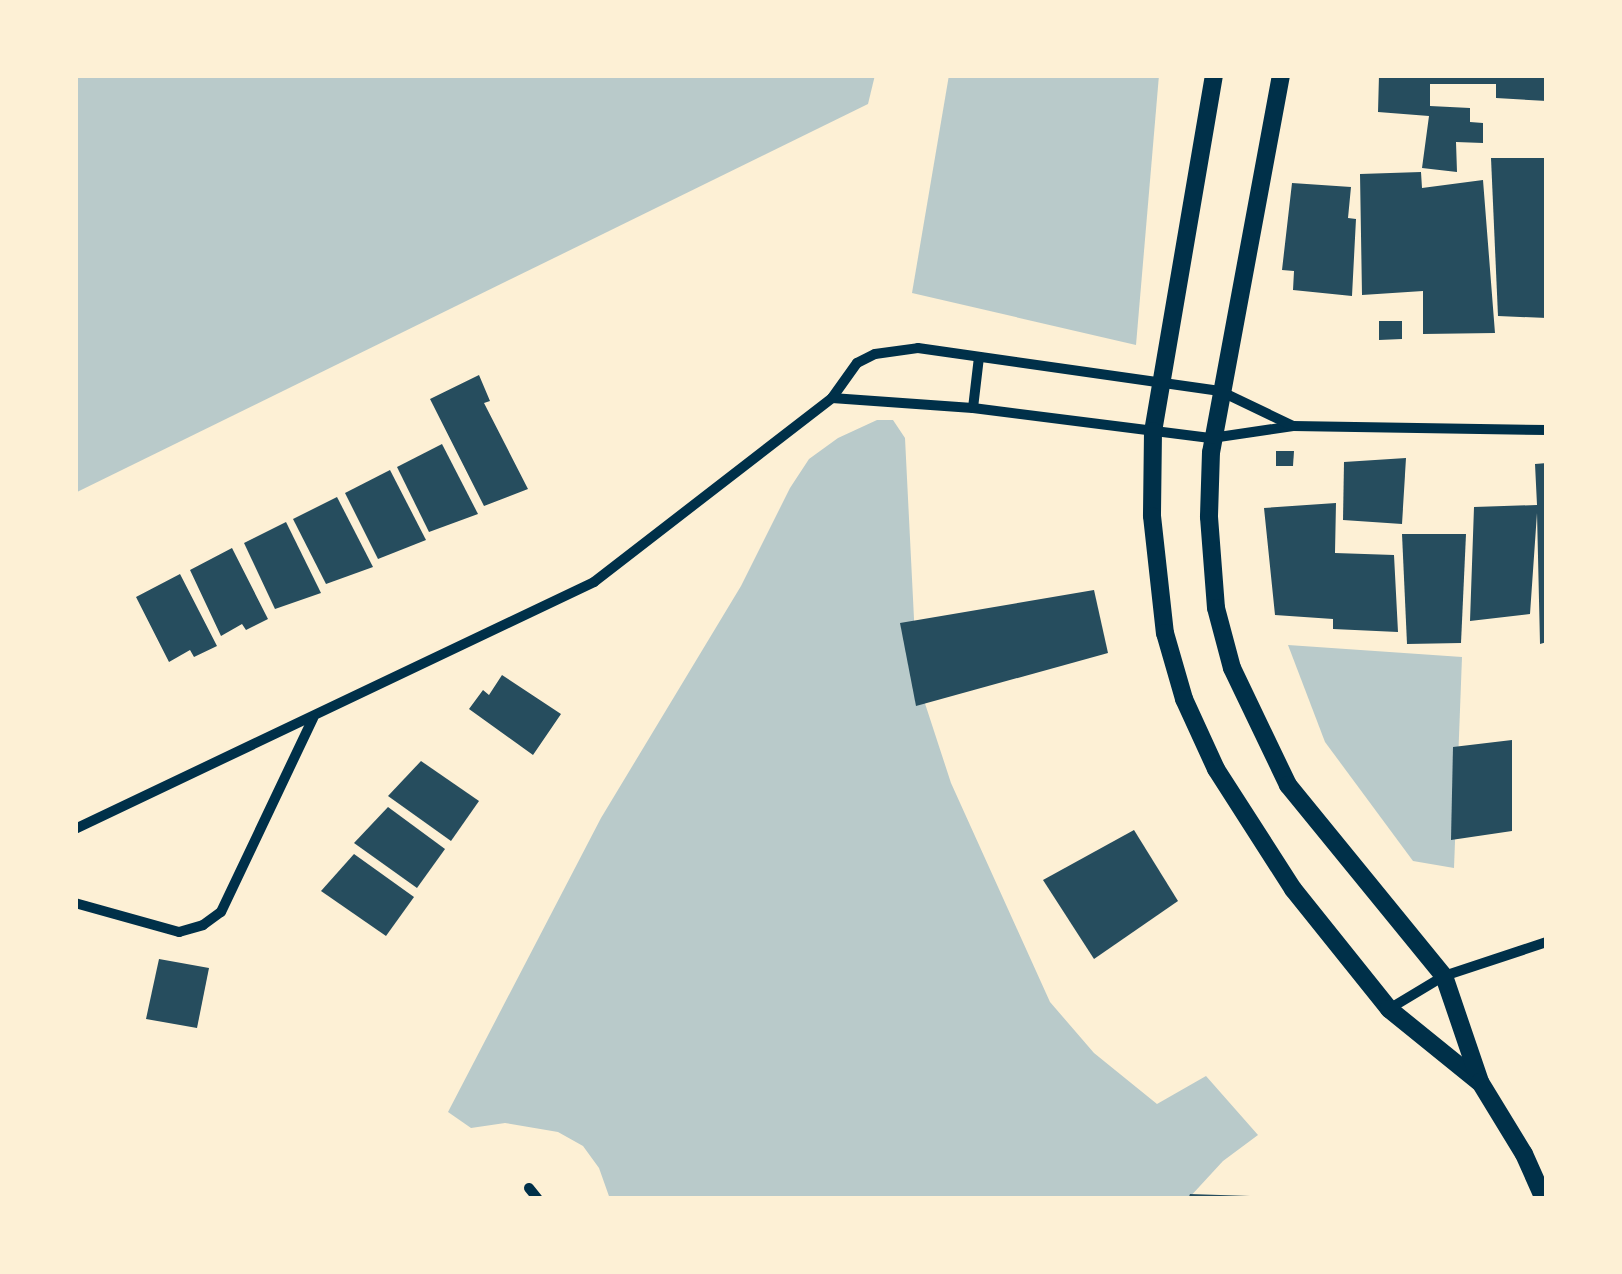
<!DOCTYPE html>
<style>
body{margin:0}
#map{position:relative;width:1622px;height:1274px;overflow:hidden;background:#fdf0d5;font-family:"Titillium Web",sans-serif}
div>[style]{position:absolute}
.green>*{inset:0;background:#b9caca}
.building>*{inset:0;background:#264d5e}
.minor>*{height:10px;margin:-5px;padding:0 5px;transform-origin:5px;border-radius:5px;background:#003049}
.tertiary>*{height:18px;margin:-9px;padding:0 9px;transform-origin:9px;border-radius:9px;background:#003049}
span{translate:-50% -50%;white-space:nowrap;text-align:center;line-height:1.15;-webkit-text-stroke:10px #fdf0d5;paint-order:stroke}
.frame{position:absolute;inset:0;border:78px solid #fdf0d5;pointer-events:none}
</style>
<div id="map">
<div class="green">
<i style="clip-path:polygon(75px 75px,875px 75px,868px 104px,75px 493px)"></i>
<i style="clip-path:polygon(949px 75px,1159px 75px,1136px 345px,912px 293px)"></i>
<i style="clip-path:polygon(877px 420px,893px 420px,905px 438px,917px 679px,951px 783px,1050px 1002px,1094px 1053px,1157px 1104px,1206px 1076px,1258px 1135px,1223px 1161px,1188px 1199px,610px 1199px,599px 1168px,583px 1146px,558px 1132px,505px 1123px,471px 1128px,448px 1112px,601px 818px,741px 586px,790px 488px,809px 459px,838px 438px)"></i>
<i style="clip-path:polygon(1288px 645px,1462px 657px,1454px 868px,1413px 861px,1325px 742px)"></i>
</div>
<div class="building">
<i style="clip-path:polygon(1379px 75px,1547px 75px,1547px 101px,1496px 98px,1496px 84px,1430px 84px,1430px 106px,1470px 108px,1470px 122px,1483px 123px,1483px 143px,1456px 142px,1457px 172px,1422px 168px,1429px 116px,1378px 112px)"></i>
<i style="clip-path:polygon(1491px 158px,1547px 158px,1547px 318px,1498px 316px)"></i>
<i style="clip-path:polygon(1421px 172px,1422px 188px,1483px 180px,1495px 333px,1423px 334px,1423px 291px,1362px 295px,1360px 174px)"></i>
<i style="clip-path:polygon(1292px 183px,1351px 187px,1348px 218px,1356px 219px,1352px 296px,1293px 290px,1294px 271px,1282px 270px)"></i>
<i style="clip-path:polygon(1379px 321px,1402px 321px,1402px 339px,1379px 340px)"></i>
<i style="clip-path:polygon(479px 375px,490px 401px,484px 403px,528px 489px,484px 506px,430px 399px)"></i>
<i style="clip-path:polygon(442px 444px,478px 514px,429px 532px,397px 467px)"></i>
<i style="clip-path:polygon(1276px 451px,1294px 451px,1293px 466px,1276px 466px)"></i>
<i style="clip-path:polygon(1406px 458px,1402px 524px,1343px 520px,1344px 462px)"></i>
<i style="clip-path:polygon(1547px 463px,1547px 642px,1540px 644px,1537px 513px,1530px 614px,1470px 621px,1474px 507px,1537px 505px,1535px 464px)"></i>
<i style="clip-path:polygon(390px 470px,426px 540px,378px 559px,345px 493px)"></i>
<i style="clip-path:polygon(337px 497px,373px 567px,326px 584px,293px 519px)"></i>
<i style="clip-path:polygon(1336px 503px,1335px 553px,1394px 555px,1398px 632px,1333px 629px,1333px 619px,1275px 615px,1264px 508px)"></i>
<i style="clip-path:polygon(286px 522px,321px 593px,275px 609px,244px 543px)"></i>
<i style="clip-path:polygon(1402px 534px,1466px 534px,1461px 643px,1407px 644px)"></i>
<i style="clip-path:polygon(232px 548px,268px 619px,246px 630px,242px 624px,221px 636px,190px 570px)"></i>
<i style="clip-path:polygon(180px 574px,217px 646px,194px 657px,190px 650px,169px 662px,136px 597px)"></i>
<i style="clip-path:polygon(1094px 590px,1108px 653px,916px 706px,900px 623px)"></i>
<i style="clip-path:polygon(502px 675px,561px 714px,533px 755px,469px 709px,483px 690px,489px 695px)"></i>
<i style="clip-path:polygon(1512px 740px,1512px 831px,1451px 840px,1453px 747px)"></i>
<i style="clip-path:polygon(421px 761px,479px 801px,451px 841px,388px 796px)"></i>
<i style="clip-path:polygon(388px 807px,445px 849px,417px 888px,354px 843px)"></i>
<i style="clip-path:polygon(1134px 830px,1178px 901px,1094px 959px,1043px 880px)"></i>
<i style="clip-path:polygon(354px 854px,414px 897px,386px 936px,321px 891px)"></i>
<i style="clip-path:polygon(159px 959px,209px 968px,197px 1028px,146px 1019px)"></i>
<i style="clip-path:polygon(1190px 1194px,1250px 1196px,1250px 1199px,1188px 1199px)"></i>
</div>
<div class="minor">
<i style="left:832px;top:398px;width:141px;rotate:4.1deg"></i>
<i style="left:973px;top:408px;width:241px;rotate:7.2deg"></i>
<i style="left:1212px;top:438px;width:82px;rotate:-8.4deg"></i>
<i style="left:1293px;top:426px;width:254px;rotate:0.9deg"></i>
<i style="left:973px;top:408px;width:51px;rotate:-83.3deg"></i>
<i style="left:75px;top:829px;width:575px;rotate:-25.45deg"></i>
<i style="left:594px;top:582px;width:301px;rotate:-37.7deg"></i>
<i style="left:832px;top:398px;width:43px;rotate:-54.5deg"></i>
<i style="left:857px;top:363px;width:20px;rotate:-27deg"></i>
<i style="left:875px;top:354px;width:43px;rotate:-7.9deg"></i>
<i style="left:918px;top:348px;width:305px;rotate:8.1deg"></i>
<i style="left:1220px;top:391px;width:81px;rotate:25.6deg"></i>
<i style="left:75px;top:903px;width:108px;rotate:15.6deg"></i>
<i style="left:179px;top:932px;width:25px;rotate:-16deg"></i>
<i style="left:203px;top:925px;width:22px;rotate:-36deg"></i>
<i style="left:221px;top:912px;width:215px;rotate:-64.6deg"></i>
<i style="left:1389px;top:1009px;width:64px;rotate:-31deg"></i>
<i style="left:1444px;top:976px;width:108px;rotate:-18.3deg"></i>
<i style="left:529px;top:1188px;width:14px;rotate:51deg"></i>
</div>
<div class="tertiary">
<i style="left:1214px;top:75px;width:361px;rotate:99.7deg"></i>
<i style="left:1153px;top:431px;width:85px;rotate:90.7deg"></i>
<i style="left:1152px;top:516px;width:118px;rotate:83.7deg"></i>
<i style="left:1165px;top:633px;width:69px;rotate:73.9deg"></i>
<i style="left:1184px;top:699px;width:77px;rotate:65.4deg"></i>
<i style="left:1216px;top:769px;width:143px;rotate:57.3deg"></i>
<i style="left:1293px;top:889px;width:154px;rotate:51.3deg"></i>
<i style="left:1389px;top:1009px;width:116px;rotate:39deg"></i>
<i style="left:1281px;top:75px;width:383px;rotate:100.5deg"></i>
<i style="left:1211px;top:452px;width:65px;rotate:91.8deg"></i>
<i style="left:1209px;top:517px;width:91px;rotate:85.6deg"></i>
<i style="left:1216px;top:608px;width:62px;rotate:75.1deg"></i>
<i style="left:1232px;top:668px;width:130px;rotate:64.4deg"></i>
<i style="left:1288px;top:785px;width:247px;rotate:50.8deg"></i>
<i style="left:1444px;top:976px;width:112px;rotate:71.2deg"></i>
<i style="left:1480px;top:1082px;width:84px;rotate:58.6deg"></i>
<i style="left:1524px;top:1154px;width:49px;rotate:66deg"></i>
</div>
<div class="frame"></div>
</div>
